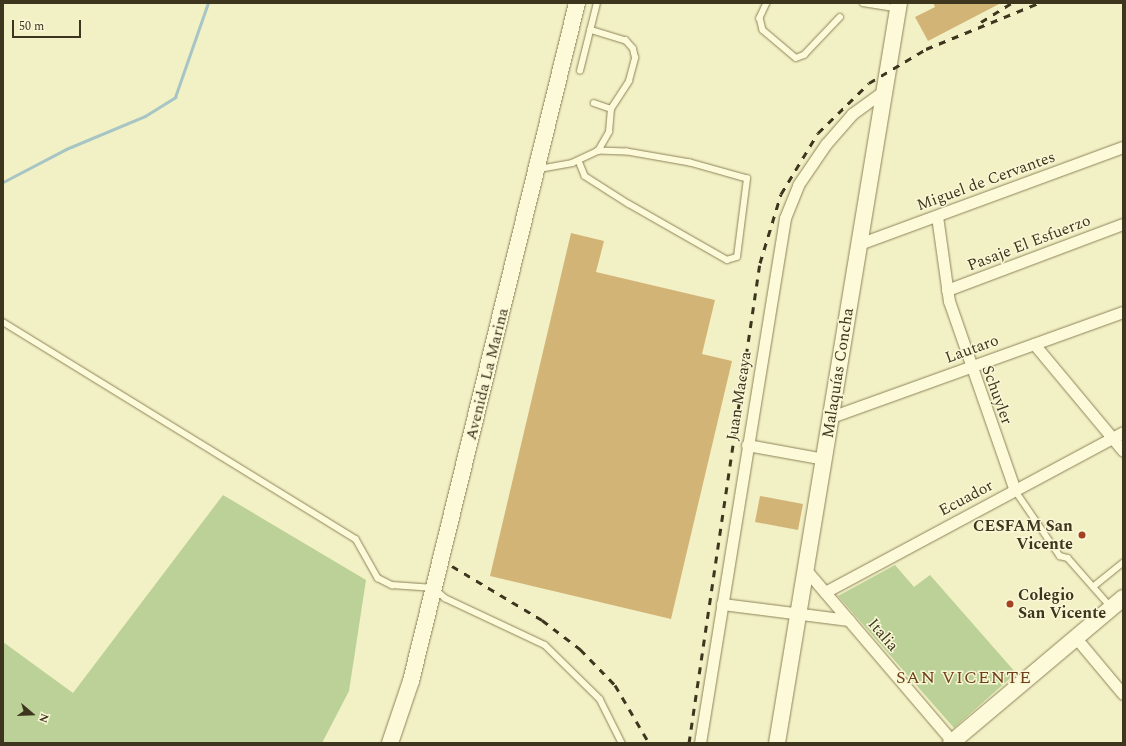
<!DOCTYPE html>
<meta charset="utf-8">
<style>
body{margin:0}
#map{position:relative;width:1126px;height:746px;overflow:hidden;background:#f2f0c5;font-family:Spectral,serif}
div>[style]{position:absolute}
.green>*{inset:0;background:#bcd197}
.stream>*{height:3px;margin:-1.5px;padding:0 1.5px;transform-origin:1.5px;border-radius:1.5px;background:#a7c5c4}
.building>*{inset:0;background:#d3b477}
.roads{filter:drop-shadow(0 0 1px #8f8359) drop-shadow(0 0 1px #8f8359)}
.lane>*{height:5.5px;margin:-2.75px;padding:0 2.75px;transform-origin:2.75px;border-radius:2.75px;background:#fcfad9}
.street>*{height:11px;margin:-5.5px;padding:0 5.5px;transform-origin:5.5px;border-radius:5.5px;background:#fcfad9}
.secondary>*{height:16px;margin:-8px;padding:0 8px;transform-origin:8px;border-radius:8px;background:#fcfad9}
.rail>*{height:3px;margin-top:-1.5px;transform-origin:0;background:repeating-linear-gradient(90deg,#3e351e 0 7px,transparent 0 14px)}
.dots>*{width:11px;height:11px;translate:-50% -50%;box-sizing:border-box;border:2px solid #f9f7d5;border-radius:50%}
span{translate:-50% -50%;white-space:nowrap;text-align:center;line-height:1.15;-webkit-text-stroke:3px #f9f7d5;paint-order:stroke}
.street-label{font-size:16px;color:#3e351e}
.poi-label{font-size:16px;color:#3e351e;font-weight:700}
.right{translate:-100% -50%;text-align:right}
.left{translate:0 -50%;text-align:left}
.quarter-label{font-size:18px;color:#6e4019;letter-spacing:1px}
.frame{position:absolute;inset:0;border:4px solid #3e351e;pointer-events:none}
.north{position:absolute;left:12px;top:694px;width:40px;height:40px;-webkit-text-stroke:3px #f9f7d5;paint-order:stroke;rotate:109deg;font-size:11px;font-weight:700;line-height:16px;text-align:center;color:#3e351e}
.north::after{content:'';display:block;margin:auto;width:14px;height:18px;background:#3e351e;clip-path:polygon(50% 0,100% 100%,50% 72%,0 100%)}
.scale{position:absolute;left:12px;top:20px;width:69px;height:18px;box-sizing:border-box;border:2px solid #3e351e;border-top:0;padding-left:5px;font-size:12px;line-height:14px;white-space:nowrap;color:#3e351e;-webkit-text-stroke:3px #f9f7d5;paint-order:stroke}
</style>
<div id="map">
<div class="green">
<i style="clip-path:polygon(223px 495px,366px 580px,349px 691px,322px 743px,3px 743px,3px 642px,73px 693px)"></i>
<i style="clip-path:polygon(895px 565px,914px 587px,930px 575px,1016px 673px,954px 728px,838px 596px)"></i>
</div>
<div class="stream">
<i style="left:3px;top:182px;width:71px;rotate:-27.6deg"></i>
<i style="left:66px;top:149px;width:86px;rotate:-22.7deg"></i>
<i style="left:145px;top:116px;width:36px;rotate:-32deg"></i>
<i style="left:175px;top:97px;width:100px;rotate:-70.7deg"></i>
</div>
<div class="building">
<i style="clip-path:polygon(933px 3px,1001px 3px,928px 41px,915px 17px,935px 7px)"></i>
<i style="clip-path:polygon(571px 233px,604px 241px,596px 272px,715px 300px,702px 354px,732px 361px,671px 619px,490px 576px)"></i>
<i style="clip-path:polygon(760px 496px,803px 504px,798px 530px,755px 522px)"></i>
</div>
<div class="roads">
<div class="lane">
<i style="left:767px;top:3px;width:17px;rotate:115deg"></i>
<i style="left:760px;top:18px;width:12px;rotate:76deg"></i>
<i style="left:763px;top:30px;width:43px;rotate:40.3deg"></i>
<i style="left:796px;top:58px;width:9px;rotate:-21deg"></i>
<i style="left:804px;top:55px;width:52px;rotate:-46.5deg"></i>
<i style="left:863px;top:3px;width:33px;rotate:9deg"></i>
<i style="left:580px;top:71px;width:70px;rotate:-76deg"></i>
<i style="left:594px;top:103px;width:18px;rotate:19deg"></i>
<i style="left:579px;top:161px;width:16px;rotate:68deg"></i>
<i style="left:585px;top:176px;width:52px;rotate:32.5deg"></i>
<i style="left:629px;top:204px;width:113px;rotate:29.7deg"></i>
<i style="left:727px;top:260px;width:10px;rotate:-17deg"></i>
<i style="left:737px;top:257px;width:79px;rotate:-82.7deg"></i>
<i style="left:747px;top:179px;width:59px;rotate:-164.3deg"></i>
<i style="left:690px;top:163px;width:64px;rotate:-170.1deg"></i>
<i style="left:627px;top:152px;width:29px;rotate:-178deg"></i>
<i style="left:539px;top:169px;width:34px;rotate:-10deg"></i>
<i style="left:572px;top:163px;width:29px;rotate:-25deg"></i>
<i style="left:598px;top:151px;width:22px;rotate:-60deg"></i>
<i style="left:609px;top:132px;width:23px;rotate:-85deg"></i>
<i style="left:611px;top:109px;width:33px;rotate:-57deg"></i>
<i style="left:629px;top:81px;width:24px;rotate:-75deg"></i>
<i style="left:635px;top:58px;width:9px;rotate:-103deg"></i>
<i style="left:633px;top:49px;width:11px;rotate:-131deg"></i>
<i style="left:626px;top:41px;width:37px;rotate:-163deg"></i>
<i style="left:3px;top:322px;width:414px;rotate:31.6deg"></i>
<i style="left:356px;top:539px;width:45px;rotate:60.6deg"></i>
<i style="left:378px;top:578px;width:16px;rotate:27deg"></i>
<i style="left:392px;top:585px;width:42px;rotate:4.1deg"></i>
<i style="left:434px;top:588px;width:15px;rotate:42deg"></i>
<i style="left:445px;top:598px;width:110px;rotate:25.2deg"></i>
<i style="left:545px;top:645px;width:77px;rotate:44.5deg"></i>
<i style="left:600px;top:699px;width:49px;rotate:63.4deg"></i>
<i style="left:1015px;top:490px;width:80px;rotate:55.7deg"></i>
<i style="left:1060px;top:556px;width:8px;rotate:14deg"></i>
<i style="left:1068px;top:558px;width:65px;rotate:48.7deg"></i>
<i style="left:1093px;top:587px;width:38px;rotate:-39deg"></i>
</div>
<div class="street">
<i style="left:937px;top:216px;width:86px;rotate:82deg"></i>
<i style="left:949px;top:301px;width:200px;rotate:70.8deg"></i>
<i style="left:859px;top:244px;width:281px;rotate:-20.2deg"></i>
<i style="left:947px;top:290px;width:188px;rotate:-20.6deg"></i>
<i style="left:1034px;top:344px;width:139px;rotate:50.2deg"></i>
<i style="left:831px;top:417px;width:310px;rotate:-19.8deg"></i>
<i style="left:747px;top:445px;width:78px;rotate:10.3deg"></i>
<i style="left:806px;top:570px;width:228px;rotate:49.5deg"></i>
<i style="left:825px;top:592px;width:338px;rotate:-28.2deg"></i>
<i style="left:722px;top:604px;width:128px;rotate:7.2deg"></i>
<i style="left:1076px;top:638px;width:73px;rotate:50deg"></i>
<i style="left:700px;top:743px;width:532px;rotate:-80.8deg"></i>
<i style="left:785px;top:218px;width:35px;rotate:-68deg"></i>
<i style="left:798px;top:185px;width:50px;rotate:-55.7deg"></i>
<i style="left:826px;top:144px;width:40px;rotate:-49deg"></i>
<i style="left:852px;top:114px;width:41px;rotate:-36deg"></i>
</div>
<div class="secondary">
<i style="left:390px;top:743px;width:65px;rotate:-71.3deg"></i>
<i style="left:411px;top:681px;width:698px;rotate:-76.24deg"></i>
<i style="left:777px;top:743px;width:750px;rotate:-80.64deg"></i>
<i style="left:951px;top:743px;width:225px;rotate:-40.1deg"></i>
</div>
</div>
<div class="rail">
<i style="left:981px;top:22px;width:36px;rotate:-32deg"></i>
<i style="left:452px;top:566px;width:105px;rotate:31deg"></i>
<i style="left:542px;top:620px;width:48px;rotate:37.3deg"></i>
<i style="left:580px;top:649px;width:50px;rotate:45.8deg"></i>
<i style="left:615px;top:685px;width:67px;rotate:59.6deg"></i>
<i style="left:689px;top:743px;width:485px;rotate:-81.6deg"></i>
<i style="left:760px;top:263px;width:72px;rotate:-73.1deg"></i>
<i style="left:781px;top:194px;width:71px;rotate:-58.8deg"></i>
<i style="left:818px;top:133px;width:71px;rotate:-44.4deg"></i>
<i style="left:869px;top:83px;width:66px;rotate:-30.8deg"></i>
<i style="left:926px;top:49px;width:122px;rotate:-22.2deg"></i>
</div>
<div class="dots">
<i style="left:1082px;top:535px;background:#a34223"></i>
<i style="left:1010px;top:604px;background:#a34223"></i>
</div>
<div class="street-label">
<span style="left:986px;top:181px;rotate:-20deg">Miguel de Cervantes</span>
<span style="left:1029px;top:243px;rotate:-21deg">Pasaje El Esfuerzo</span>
<span style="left:972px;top:349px;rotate:-20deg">Lautaro</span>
<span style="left:838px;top:373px;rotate:-81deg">Malaquías Concha</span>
<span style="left:487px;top:374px;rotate:-76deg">Avenida La Marina</span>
<span style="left:997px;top:395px;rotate:70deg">Schuyler</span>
<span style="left:739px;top:396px;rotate:-81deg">Juan Macaya</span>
<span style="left:966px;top:498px;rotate:-28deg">Ecuador</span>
<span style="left:883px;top:635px;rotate:49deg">Italia</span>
</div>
<div class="poi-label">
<span class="right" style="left:1073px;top:535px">CESFAM San<br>Vicente</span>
<span class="left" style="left:1018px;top:604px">Colegio<br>San Vicente</span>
</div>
<div class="quarter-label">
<span style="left:964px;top:678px">SAN VICENTE</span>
</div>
<div class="frame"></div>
<div class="north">N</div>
<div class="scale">50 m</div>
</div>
